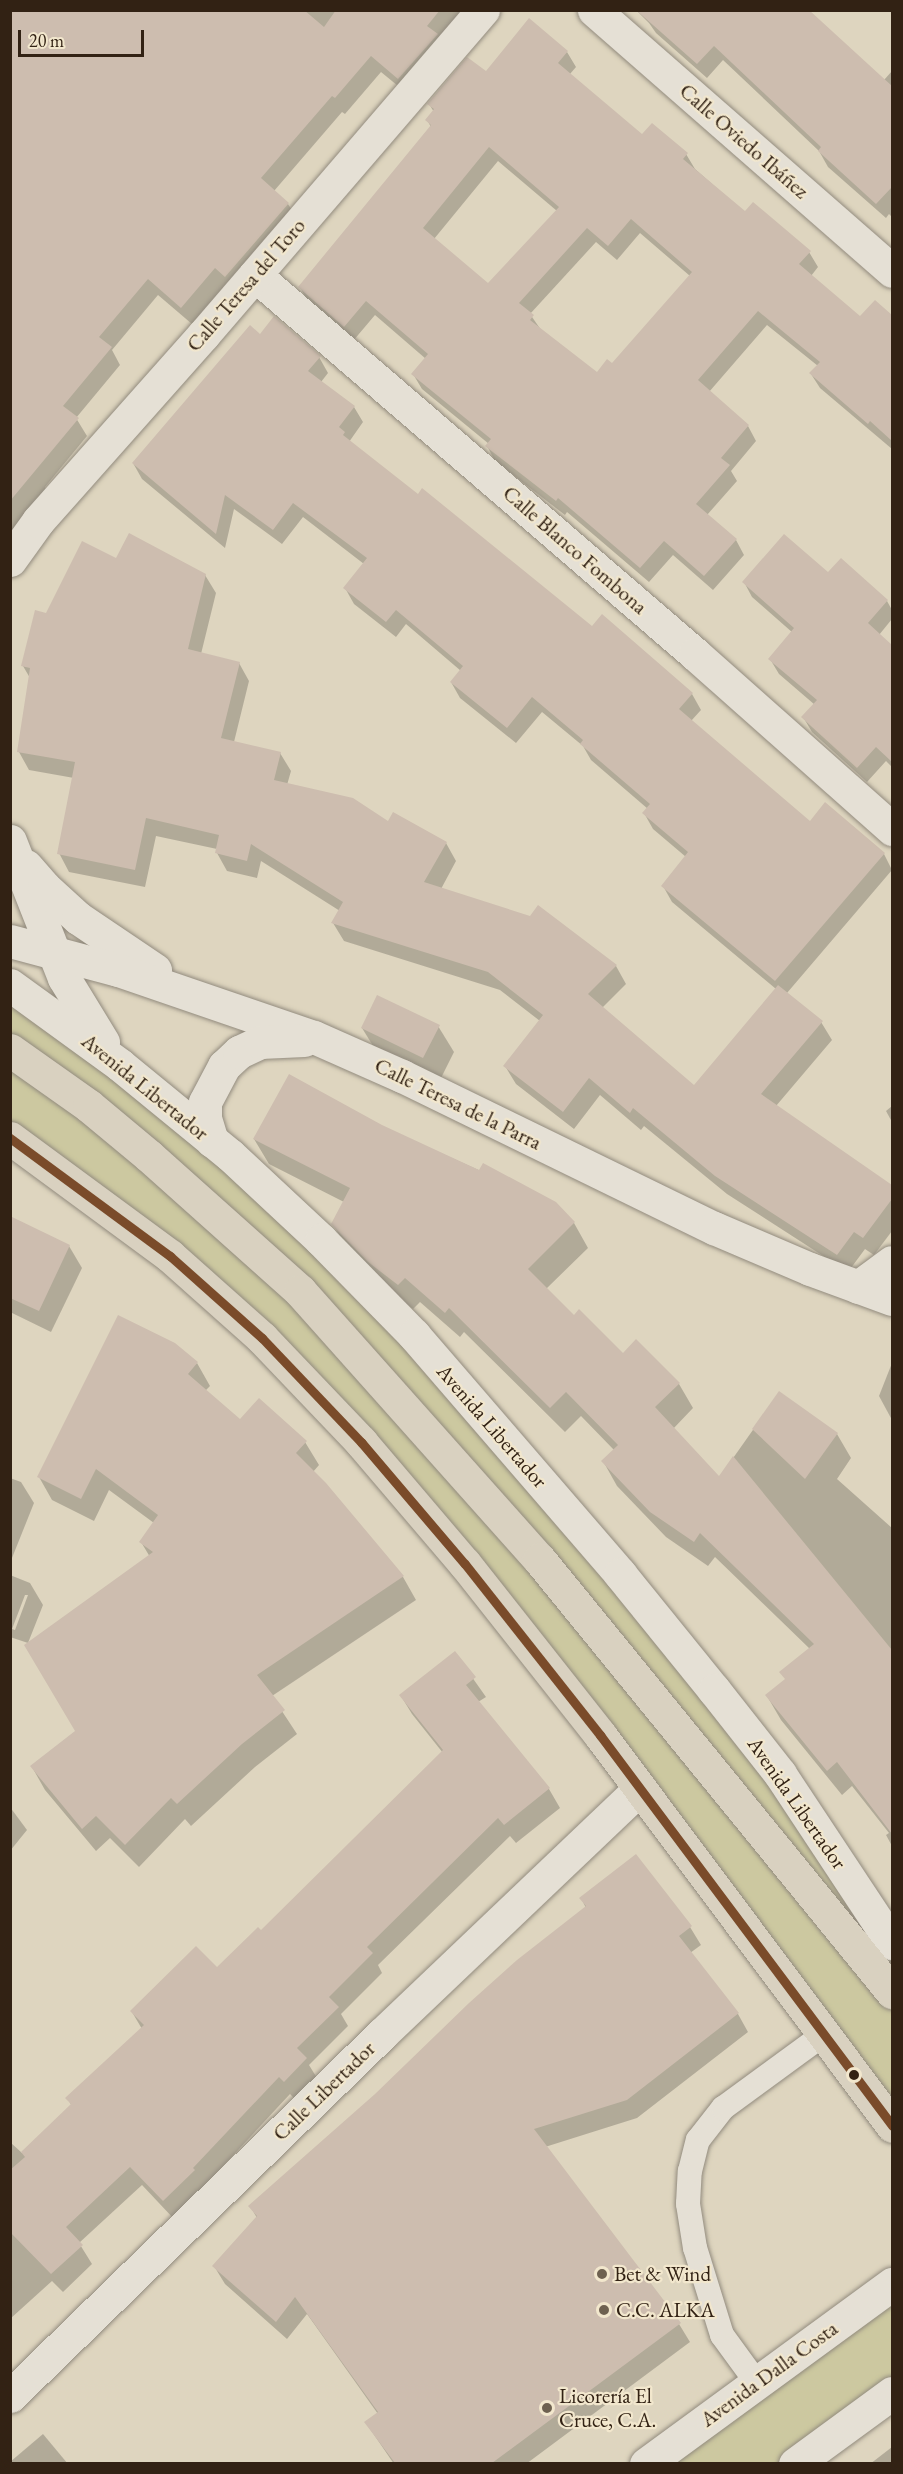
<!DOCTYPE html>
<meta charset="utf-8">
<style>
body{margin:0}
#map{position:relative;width:903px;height:2474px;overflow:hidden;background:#ded5bf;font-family:"EB Garamond",serif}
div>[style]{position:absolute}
.green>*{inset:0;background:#ccc8a0}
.shadow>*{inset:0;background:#0003}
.building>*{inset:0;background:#cdbdaf}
.roads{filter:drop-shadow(0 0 2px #928b7e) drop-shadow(0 0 2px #928b7e)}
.service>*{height:24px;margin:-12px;padding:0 12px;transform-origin:12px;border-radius:12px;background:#e5e0d5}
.minor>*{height:33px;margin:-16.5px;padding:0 16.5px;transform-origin:16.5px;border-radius:16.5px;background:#e5e0d5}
.tertiary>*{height:33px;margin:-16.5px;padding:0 16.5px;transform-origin:16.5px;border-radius:16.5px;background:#e5e0d5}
.primary>*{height:33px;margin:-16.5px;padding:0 16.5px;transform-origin:16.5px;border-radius:16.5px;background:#d9d1c0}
.bus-1>*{height:9px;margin:-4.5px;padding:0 4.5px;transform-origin:4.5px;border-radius:4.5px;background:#7a4b2a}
.dots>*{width:16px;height:16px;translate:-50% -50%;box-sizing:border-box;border:3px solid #f2e7cd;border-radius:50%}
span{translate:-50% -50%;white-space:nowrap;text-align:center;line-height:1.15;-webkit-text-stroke:4.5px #f2e7cd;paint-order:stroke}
.street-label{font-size:21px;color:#322214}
.poi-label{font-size:21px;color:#322214}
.left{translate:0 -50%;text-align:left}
.frame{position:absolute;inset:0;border:12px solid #322214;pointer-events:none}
.scale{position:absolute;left:18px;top:30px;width:126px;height:27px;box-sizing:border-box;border:3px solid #322214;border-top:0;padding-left:8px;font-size:18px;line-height:21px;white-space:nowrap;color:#322214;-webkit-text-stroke:4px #f2e7cd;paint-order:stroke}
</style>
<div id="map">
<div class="green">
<i style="clip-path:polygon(10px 985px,414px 1335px,892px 1943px,892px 2126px,361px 1442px,11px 1138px)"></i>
<i style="clip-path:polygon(892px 2284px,892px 2393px,795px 2463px,646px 2464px)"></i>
</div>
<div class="shadow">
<i style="clip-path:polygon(10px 10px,464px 10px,409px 95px,381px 72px,345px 114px,342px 112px,274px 191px,288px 204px,298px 220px,192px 324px,158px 295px,112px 350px,120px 365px,76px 418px,87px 436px,45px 487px,48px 494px,10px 552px)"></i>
<i style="clip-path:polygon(636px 10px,806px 10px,884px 80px,892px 71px,892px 217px,889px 214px,886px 218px,828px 167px,819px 151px,723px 60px,707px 78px,656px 33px,649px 23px)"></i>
<i style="clip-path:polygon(evenodd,567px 52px,576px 67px,570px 74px,642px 136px,686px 154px,695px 169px,745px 213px,809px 252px,818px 267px,811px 276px,860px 318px,875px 302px,892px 317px,892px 449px,820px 388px,811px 374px,818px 366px,767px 325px,709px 392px,748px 426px,756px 441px,731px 471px,737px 481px,707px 515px,736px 540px,744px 555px,713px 590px,673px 555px,649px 582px,567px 512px,565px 515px,495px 461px,487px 446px,489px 444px,422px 389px,413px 374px,426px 359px,375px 315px,353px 341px,308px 302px,300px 287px,431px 127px,427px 120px,434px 112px,429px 104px,486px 73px,567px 52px,498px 161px,557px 211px,488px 285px,434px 239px,498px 161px,567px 52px,640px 233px,690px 276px,612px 365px,597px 374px,541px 330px,530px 314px,596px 242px,617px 260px,640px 233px)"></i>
<i style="clip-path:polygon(260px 336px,319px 357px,328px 373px,321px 382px,354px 407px,363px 422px,349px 442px,592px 628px,602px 616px,692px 694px,701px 710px,691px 721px,810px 823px,884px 854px,892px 870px,787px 993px,821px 1022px,832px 1040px,776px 1106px,892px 1187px,892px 1231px,874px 1255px,865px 1249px,848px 1272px,727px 1194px,644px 1126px,641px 1130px,600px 1095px,574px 1129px,516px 1084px,505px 1066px,540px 1021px,500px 990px,344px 941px,333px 923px,340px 911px,261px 861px,257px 878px,227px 871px,217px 853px,217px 849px,156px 836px,145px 887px,69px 872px,59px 853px,74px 778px,29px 770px,19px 752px,30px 678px,23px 666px,116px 560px,205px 575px,216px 593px,201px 654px,239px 663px,249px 681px,234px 742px,280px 753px,291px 771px,287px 785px,446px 843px,456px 861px,441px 889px,616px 966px,626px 984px,602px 1008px,695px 1087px,776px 989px,672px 902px,663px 886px,686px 857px,653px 829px,644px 813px,648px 809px,591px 760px,583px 746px,542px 712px,516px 743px,460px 698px,451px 682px,461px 671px,406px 624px,396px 637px,354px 604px,345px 588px,364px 564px,303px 517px,282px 544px,234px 509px,225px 548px,142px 479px,133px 463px)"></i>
<i style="clip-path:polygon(829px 574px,887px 601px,892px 610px,892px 619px,879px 635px,892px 647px,892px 767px,886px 761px,867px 782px,812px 732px,803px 717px,815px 705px,779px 674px,770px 659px,793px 633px,752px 597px,744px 582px)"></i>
<i style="clip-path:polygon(438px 1026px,454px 1052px,438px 1084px,378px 1054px,362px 1028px)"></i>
<i style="clip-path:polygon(892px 1106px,892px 1122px,886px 1111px)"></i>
<i style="clip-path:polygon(382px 1127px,555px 1204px,574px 1223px,588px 1248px,546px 1289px,574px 1317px,623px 1355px,679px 1384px,693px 1408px,673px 1429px,719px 1478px,779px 1393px,837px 1434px,851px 1458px,837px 1479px,892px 1528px,892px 1846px,886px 1835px,889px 1833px,852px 1786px,842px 1795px,781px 1720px,767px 1696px,786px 1680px,810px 1649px,715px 1557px,708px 1566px,666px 1537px,617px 1486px,603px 1461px,614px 1450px,581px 1416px,565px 1432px,464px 1332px,460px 1337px,420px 1302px,413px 1309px,384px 1286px,347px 1249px,333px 1224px,344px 1202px,269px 1164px,254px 1139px)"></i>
<i style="clip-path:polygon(10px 1218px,69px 1246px,82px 1268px,51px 1332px,10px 1312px)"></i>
<i style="clip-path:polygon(197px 1363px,210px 1386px,205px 1391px,240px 1422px,305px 1442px,319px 1465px,313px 1472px,403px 1577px,416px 1600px,272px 1696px,297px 1734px,255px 1767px,191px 1826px,185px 1819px,139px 1867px,110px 1838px,96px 1851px,45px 1790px,32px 1767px,77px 1732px,150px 1557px,141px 1542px,154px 1523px,109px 1490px,94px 1521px,52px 1500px,39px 1477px)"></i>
<i style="clip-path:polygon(892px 1363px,892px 1420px,879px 1396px)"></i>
<i style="clip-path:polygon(10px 1478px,21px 1482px,34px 1503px,10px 1563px)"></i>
<i style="clip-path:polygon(evenodd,10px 1575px,30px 1583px,43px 1605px,28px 1643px,10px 1637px,10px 1575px,25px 1595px,28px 1595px,15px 1630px,12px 1629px,25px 1595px)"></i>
<i style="clip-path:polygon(455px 1653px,486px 1697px,478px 1702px,549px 1789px,560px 1808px,516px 1843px,510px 1836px,378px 1965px,382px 1973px,341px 2014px,348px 2026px,309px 2065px,317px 2078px,295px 2099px,290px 2094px,174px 2219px,142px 2185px,79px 2243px,92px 2264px,63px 2292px,52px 2281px,10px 2319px,10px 2142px,22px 2153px,72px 2106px,67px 2098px,142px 2029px,132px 2012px,217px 1969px,261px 1932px,443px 1753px,412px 1714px,401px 1696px)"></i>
<i style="clip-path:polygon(10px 1807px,27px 1830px,10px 1851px)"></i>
<i style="clip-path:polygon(581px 1898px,690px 1927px,701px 1945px,690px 1953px,738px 2014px,748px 2032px,637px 2118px,545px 2147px,679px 2324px,690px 2342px,526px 2464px,394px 2464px,366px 2423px,378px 2414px,307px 2314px,287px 2339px,225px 2284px,214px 2266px,257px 2218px,250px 2206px,586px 1908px)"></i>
<i style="clip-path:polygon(43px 2434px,68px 2464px,10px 2464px,10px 2462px)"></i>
<i style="clip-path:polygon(892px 2447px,892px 2464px,870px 2464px)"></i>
</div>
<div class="building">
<i style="clip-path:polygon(10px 10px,304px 10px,324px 27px,336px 10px,440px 10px,427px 26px,438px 34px,398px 79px,371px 56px,335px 98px,332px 96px,261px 178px,289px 203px,225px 277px,215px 268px,181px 308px,148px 279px,99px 337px,112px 347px,63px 406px,79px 418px,10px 501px)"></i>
<i style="clip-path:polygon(636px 10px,809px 10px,892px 86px,892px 187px,876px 204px,818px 151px,821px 147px,714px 46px,697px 64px)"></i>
<i style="clip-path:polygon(evenodd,529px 18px,568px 51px,558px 63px,642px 134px,652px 123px,688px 153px,683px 159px,745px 211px,753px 202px,811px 251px,799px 264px,860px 316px,875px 300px,892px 315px,892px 441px,870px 421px,868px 424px,809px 373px,820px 362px,758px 311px,698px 380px,749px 425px,721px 458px,730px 465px,696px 504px,737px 539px,704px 576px,664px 541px,640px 568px,558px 498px,556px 501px,485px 446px,491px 439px,411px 374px,428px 354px,366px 301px,344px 327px,298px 287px,431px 125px,425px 120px,434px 109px,427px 104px,467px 57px,486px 71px,529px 18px,489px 147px,559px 207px,488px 283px,423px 228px,489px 147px,529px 18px,631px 219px,692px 272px,612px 363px,607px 359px,597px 372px,530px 320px,534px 315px,519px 303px,587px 228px,608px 246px,631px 219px)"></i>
<i style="clip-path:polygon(274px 316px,321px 356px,308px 371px,355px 406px,339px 427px,345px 432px,343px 435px,418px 494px,422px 488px,592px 626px,602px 614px,693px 693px,679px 709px,810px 821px,825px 802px,885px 853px,775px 981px,661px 886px,688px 852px,642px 813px,650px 804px,580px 744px,583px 740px,532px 697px,507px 728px,450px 682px,463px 666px,396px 610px,386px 622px,343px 588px,367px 558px,293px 503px,273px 530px,225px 495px,216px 534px,132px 463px,250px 325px,260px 334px)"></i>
<i style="clip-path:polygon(129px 533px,206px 574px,188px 649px,240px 662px,221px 738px,281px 752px,274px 780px,353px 798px,388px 821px,393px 812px,447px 842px,424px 882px,530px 916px,538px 905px,617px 965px,588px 994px,694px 1085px,778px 985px,823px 1021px,761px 1094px,892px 1185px,892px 1199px,863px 1238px,854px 1232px,837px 1255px,715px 1176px,633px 1108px,630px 1113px,589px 1078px,563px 1112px,503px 1066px,543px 1015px,488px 972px,331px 923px,343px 902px,251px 844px,247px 861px,215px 853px,219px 835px,146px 818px,135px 870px,57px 854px,75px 762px,17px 752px,30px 668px,21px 666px,35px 610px,46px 613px,82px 541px,116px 558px)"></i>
<i style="clip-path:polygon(784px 534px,828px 572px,841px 558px,888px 600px,868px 623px,892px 645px,892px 762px,876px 747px,857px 768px,801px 717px,817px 700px,768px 659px,794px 628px,742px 582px)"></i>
<i style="clip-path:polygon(377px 995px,440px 1025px,423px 1058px,361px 1028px)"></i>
<i style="clip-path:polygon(289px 1074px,382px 1125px,479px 1170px,483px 1163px,556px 1202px,575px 1222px,528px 1269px,574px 1315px,579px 1309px,623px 1353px,636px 1339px,680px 1383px,655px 1407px,719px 1476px,733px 1456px,892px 1650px,892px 1834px,837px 1762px,827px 1771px,765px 1695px,785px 1679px,779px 1672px,814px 1644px,700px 1533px,694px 1542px,650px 1512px,601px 1461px,618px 1445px,566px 1392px,550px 1408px,449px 1308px,445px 1313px,405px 1278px,398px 1285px,368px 1262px,331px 1224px,350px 1188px,253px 1139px)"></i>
<i style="clip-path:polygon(10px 1216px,70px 1245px,39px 1311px,10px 1298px)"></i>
<i style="clip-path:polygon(118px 1315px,175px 1343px,198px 1362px,188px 1374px,240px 1419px,259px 1398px,307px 1441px,296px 1453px,326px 1483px,404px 1576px,257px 1675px,285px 1710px,242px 1744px,177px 1804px,171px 1798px,125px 1845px,96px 1816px,82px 1829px,30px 1766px,75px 1731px,24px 1645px,153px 1552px,139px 1542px,158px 1515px,96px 1469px,81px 1499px,37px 1477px)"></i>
<i style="clip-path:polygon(779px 1391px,838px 1433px,805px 1479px,752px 1429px)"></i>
<i style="clip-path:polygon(455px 1651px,476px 1677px,466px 1685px,550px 1788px,504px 1825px,498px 1818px,367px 1947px,373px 1953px,329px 1997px,339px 2007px,297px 2048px,307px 2058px,284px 2082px,279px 2077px,193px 2168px,195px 2170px,163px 2201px,130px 2167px,66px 2227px,83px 2245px,51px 2274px,10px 2232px,10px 2170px,25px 2157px,21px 2152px,71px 2104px,65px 2098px,144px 2025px,130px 2011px,196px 1946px,217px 1967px,258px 1927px,261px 1930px,443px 1750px,399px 1695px)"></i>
<i style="clip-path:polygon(636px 1854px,692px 1926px,679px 1936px,739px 2013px,627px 2100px,534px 2129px,681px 2323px,492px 2463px,395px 2463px,364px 2422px,378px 2412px,295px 2297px,276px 2322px,212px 2266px,257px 2216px,248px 2206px,375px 2094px,469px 2003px,517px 1960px,586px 1906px,579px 1898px)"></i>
</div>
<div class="roads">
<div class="service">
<i style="left:757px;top:2383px;width:59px;rotate:-126.1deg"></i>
<i style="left:722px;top:2335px;width:91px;rotate:-107.2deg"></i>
<i style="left:695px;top:2248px;width:45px;rotate:-99deg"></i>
<i style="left:688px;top:2204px;width:33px;rotate:-87deg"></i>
<i style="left:690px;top:2171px;width:32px;rotate:-76deg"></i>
<i style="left:698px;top:2140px;width:41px;rotate:-52deg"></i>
<i style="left:723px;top:2108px;width:125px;rotate:-36.2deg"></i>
</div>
<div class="minor">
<i style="left:594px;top:10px;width:396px;rotate:41.2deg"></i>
<i style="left:255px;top:275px;width:581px;rotate:40.74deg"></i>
<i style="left:695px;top:654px;width:264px;rotate:41.6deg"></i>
<i style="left:10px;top:560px;width:48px;rotate:-54.3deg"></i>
<i style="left:38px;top:521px;width:250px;rotate:-48.4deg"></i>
<i style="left:204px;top:334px;width:428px;rotate:-49.3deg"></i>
<i style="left:10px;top:841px;width:147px;rotate:68.5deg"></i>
<i style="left:64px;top:978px;width:75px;rotate:58.6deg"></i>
<i style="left:26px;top:866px;width:28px;rotate:49deg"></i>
<i style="left:44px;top:887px;width:46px;rotate:42.4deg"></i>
<i style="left:78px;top:918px;width:93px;rotate:34deg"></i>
<i style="left:10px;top:941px;width:112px;rotate:15deg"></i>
<i style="left:118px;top:970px;width:207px;rotate:18.9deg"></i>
<i style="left:314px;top:1037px;width:96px;rotate:23.9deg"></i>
<i style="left:402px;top:1076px;width:347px;rotate:26deg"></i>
<i style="left:714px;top:1228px;width:104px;rotate:23.1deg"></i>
<i style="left:810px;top:1269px;width:87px;rotate:20.1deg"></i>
<i style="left:10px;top:985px;width:136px;rotate:36deg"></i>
<i style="left:120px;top:1065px;width:142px;rotate:39.3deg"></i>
<i style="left:230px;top:1155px;width:125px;rotate:43deg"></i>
<i style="left:321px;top:1240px;width:133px;rotate:45.6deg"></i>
<i style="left:414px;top:1335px;width:316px;rotate:49.2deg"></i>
<i style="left:620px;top:1574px;width:149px;rotate:51deg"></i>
<i style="left:714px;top:1690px;width:107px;rotate:51.8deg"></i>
<i style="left:780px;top:1774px;width:203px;rotate:56.5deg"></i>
<i style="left:212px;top:1141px;width:24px;rotate:-107deg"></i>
<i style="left:205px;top:1118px;width:16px;rotate:-90deg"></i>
<i style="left:205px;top:1102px;width:41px;rotate:-62.2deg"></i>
<i style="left:224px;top:1066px;width:21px;rotate:-43deg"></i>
<i style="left:239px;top:1052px;width:23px;rotate:-25deg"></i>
<i style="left:260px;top:1042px;width:44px;rotate:-2.6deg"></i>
<i style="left:858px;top:1287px;width:42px;rotate:-36.3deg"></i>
<i style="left:10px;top:2396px;width:519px;rotate:-44.22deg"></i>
<i style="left:382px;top:2034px;width:356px;rotate:-43.6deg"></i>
</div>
<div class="tertiary">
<i style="left:646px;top:2464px;width:305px;rotate:-36.2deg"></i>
<i style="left:795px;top:2464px;width:120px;rotate:-36.2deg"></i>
</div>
<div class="primary">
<i style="left:10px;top:1050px;width:97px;rotate:35.3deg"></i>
<i style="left:89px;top:1106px;width:78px;rotate:39.8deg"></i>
<i style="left:149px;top:1156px;width:203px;rotate:41.8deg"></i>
<i style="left:300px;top:1291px;width:359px;rotate:48.3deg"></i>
<i style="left:539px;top:1559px;width:559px;rotate:50.81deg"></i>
<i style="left:10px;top:1138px;width:199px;rotate:36.4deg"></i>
<i style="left:170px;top:1256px;width:123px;rotate:41.7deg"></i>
<i style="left:262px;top:1338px;width:144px;rotate:46.4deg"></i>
<i style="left:361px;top:1442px;width:160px;rotate:49.6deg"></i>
<i style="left:465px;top:1564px;width:218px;rotate:51.7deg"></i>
<i style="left:600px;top:1735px;width:488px;rotate:53.2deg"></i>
</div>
</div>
<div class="bus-1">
<i style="left:10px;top:1138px;width:199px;rotate:36.4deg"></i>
<i style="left:170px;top:1256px;width:123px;rotate:41.7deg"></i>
<i style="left:262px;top:1338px;width:144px;rotate:46.4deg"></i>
<i style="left:361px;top:1442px;width:160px;rotate:49.6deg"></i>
<i style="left:465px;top:1564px;width:218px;rotate:51.7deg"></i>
<i style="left:600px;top:1735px;width:488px;rotate:53.2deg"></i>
</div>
<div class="dots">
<i style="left:854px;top:2075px;background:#322214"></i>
<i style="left:602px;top:2274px;background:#6e6150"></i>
<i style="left:604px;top:2310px;background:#6e6150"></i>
<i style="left:547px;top:2408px;background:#6e6150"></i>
</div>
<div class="street-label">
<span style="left:744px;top:141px;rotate:41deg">Calle Oviedo Ibáñez</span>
<span style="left:246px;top:285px;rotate:-49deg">Calle Teresa del Toro</span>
<span style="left:575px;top:550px;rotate:41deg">Calle Blanco Fombona</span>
<span style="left:145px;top:1087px;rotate:39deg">Avenida Libertador</span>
<span style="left:458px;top:1104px;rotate:26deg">Calle Teresa de la Parra</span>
<span style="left:492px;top:1426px;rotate:49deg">Avenida Libertador</span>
<span style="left:797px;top:1803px;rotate:55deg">Avenida Libertador</span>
<span style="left:324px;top:2091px;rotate:-44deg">Calle Libertador</span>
<span style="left:769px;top:2374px;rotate:-36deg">Avenida Dalla Costa</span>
</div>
<div class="poi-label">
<span class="left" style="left:614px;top:2274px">Bet &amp; Wind</span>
<span class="left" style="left:616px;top:2310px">C.C. ALKA</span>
<span class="left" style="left:559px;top:2408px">Licorería El<br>Cruce, C.A.</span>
</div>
<div class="frame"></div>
<div class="scale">20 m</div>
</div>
